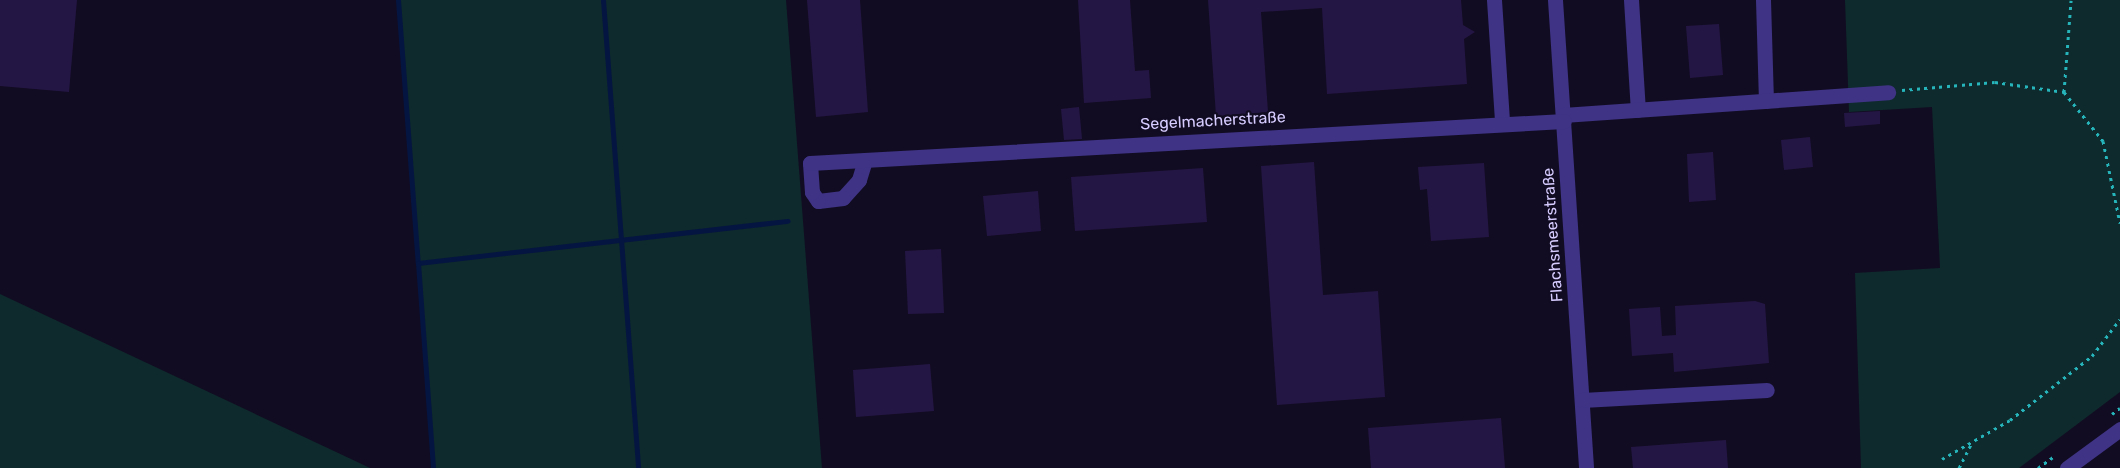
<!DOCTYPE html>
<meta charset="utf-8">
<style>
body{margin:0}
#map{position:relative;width:2120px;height:468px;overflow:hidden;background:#120c22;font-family:Rubik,sans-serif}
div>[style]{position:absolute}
.green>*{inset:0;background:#0e2a2c}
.stream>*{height:5px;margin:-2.5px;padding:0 2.5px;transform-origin:2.5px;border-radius:2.5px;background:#051541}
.building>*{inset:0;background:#241644}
.path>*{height:3px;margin-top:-1.5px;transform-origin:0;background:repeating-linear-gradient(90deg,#25b5bb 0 3px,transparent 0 7.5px)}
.minor>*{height:15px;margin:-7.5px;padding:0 7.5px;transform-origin:7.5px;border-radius:7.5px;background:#3e3385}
span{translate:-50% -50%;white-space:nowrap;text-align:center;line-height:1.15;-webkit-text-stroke:4.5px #120c22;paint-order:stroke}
.street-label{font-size:16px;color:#d7ccff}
</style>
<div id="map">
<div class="green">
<i style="clip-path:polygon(399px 0,786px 0,822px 468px,433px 468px)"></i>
<i style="clip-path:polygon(1845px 0,2120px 0,2120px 392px,2019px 468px,1861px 468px,1855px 273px,1940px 268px,1932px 107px,1849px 112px)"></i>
<i style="clip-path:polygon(0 294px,351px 459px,370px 468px,0 468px)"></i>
</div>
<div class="stream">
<i style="left:398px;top:0;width:264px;rotate:85.7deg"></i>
<i style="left:418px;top:263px;width:372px;rotate:-6.5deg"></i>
<i style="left:603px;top:0;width:469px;rotate:85.7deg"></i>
<i style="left:418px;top:263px;width:206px;rotate:85.8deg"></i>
</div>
<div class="building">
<i style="clip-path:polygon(0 0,77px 0,69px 92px,0 86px)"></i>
<i style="clip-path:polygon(807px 0,860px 0,868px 112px,816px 117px)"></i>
<i style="clip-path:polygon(1078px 0,1130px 0,1135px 71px,1149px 70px,1151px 98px,1084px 103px)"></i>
<i style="clip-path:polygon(1208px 0,1461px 0,1463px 25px,1475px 32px,1464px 39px,1467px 84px,1327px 94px,1322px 8px,1261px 12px,1268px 112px,1216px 116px)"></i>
<i style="clip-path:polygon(1719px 24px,1723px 75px,1690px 78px,1686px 26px)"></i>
<i style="clip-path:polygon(1079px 107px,1082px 139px,1064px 140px,1061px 109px)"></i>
<i style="clip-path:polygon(1880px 111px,1880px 124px,1845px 127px,1844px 113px)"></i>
<i style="clip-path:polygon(1810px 137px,1813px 167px,1784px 170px,1781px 140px)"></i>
<i style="clip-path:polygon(1713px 152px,1716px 200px,1689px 202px,1687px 154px)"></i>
<i style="clip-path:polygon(1314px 162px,1323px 295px,1378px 291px,1385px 397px,1277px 405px,1261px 166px)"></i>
<i style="clip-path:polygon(1484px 163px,1489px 237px,1431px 241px,1427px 189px,1420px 190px,1418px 167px)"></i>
<i style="clip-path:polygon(1203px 168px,1207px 222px,1075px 231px,1071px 177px)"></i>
<i style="clip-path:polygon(1038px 191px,1041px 231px,987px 236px,983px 196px)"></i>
<i style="clip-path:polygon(941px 249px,944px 313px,908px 314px,905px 251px)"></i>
<i style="clip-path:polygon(1755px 301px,1765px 304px,1769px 363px,1674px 372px,1673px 353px,1632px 356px,1629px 309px,1660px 307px,1662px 336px,1676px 335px,1675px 306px)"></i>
<i style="clip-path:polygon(930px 364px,934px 411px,856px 417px,853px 370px)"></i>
<i style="clip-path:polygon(1501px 418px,1505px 468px,1371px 468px,1368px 428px)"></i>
<i style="clip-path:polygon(1726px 440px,1728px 468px,1633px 468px,1631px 447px)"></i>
</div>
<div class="path">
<i style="left:1902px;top:90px;width:93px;rotate:-4.9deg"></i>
<i style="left:1995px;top:82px;width:70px;rotate:8.2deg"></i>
<i style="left:2064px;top:92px;width:63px;rotate:51.5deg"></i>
<i style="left:2103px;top:141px;width:84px;rotate:78.3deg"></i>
<i style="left:2064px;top:92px;width:92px;rotate:-85.6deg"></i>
<i style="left:2112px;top:414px;width:10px;rotate:-37deg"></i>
<i style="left:1942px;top:459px;width:78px;rotate:-29.8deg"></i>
<i style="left:2010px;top:420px;width:104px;rotate:-38deg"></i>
<i style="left:2092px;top:356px;width:46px;rotate:-52.9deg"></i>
<i style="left:1959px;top:468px;width:27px;rotate:-63deg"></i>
<i style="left:2038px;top:468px;width:22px;rotate:-36deg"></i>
</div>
<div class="minor">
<i style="left:1494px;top:0;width:122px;rotate:86.2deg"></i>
<i style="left:1555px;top:0;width:469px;rotate:86.2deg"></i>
<i style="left:1631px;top:0;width:110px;rotate:86.4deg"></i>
<i style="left:1763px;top:0;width:101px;rotate:88.3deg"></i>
<i style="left:1563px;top:115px;width:326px;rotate:-4deg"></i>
<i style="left:865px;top:160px;width:21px;rotate:107deg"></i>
<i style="left:859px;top:180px;width:24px;rotate:132deg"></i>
<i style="left:843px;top:198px;width:25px;rotate:173deg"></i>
<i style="left:818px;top:201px;width:11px;rotate:-124deg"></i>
<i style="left:812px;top:192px;width:29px;rotate:-94deg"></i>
<i style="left:810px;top:163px;width:755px;rotate:-3.19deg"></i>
<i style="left:1582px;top:400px;width:185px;rotate:-3.1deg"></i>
<i style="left:2067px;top:468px;width:66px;rotate:-36.3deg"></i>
</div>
<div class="street-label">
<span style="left:1213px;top:121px;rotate:-3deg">Segelmacherstraße</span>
<span style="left:1553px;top:235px;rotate:-94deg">Flachsmeerstraße</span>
</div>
</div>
